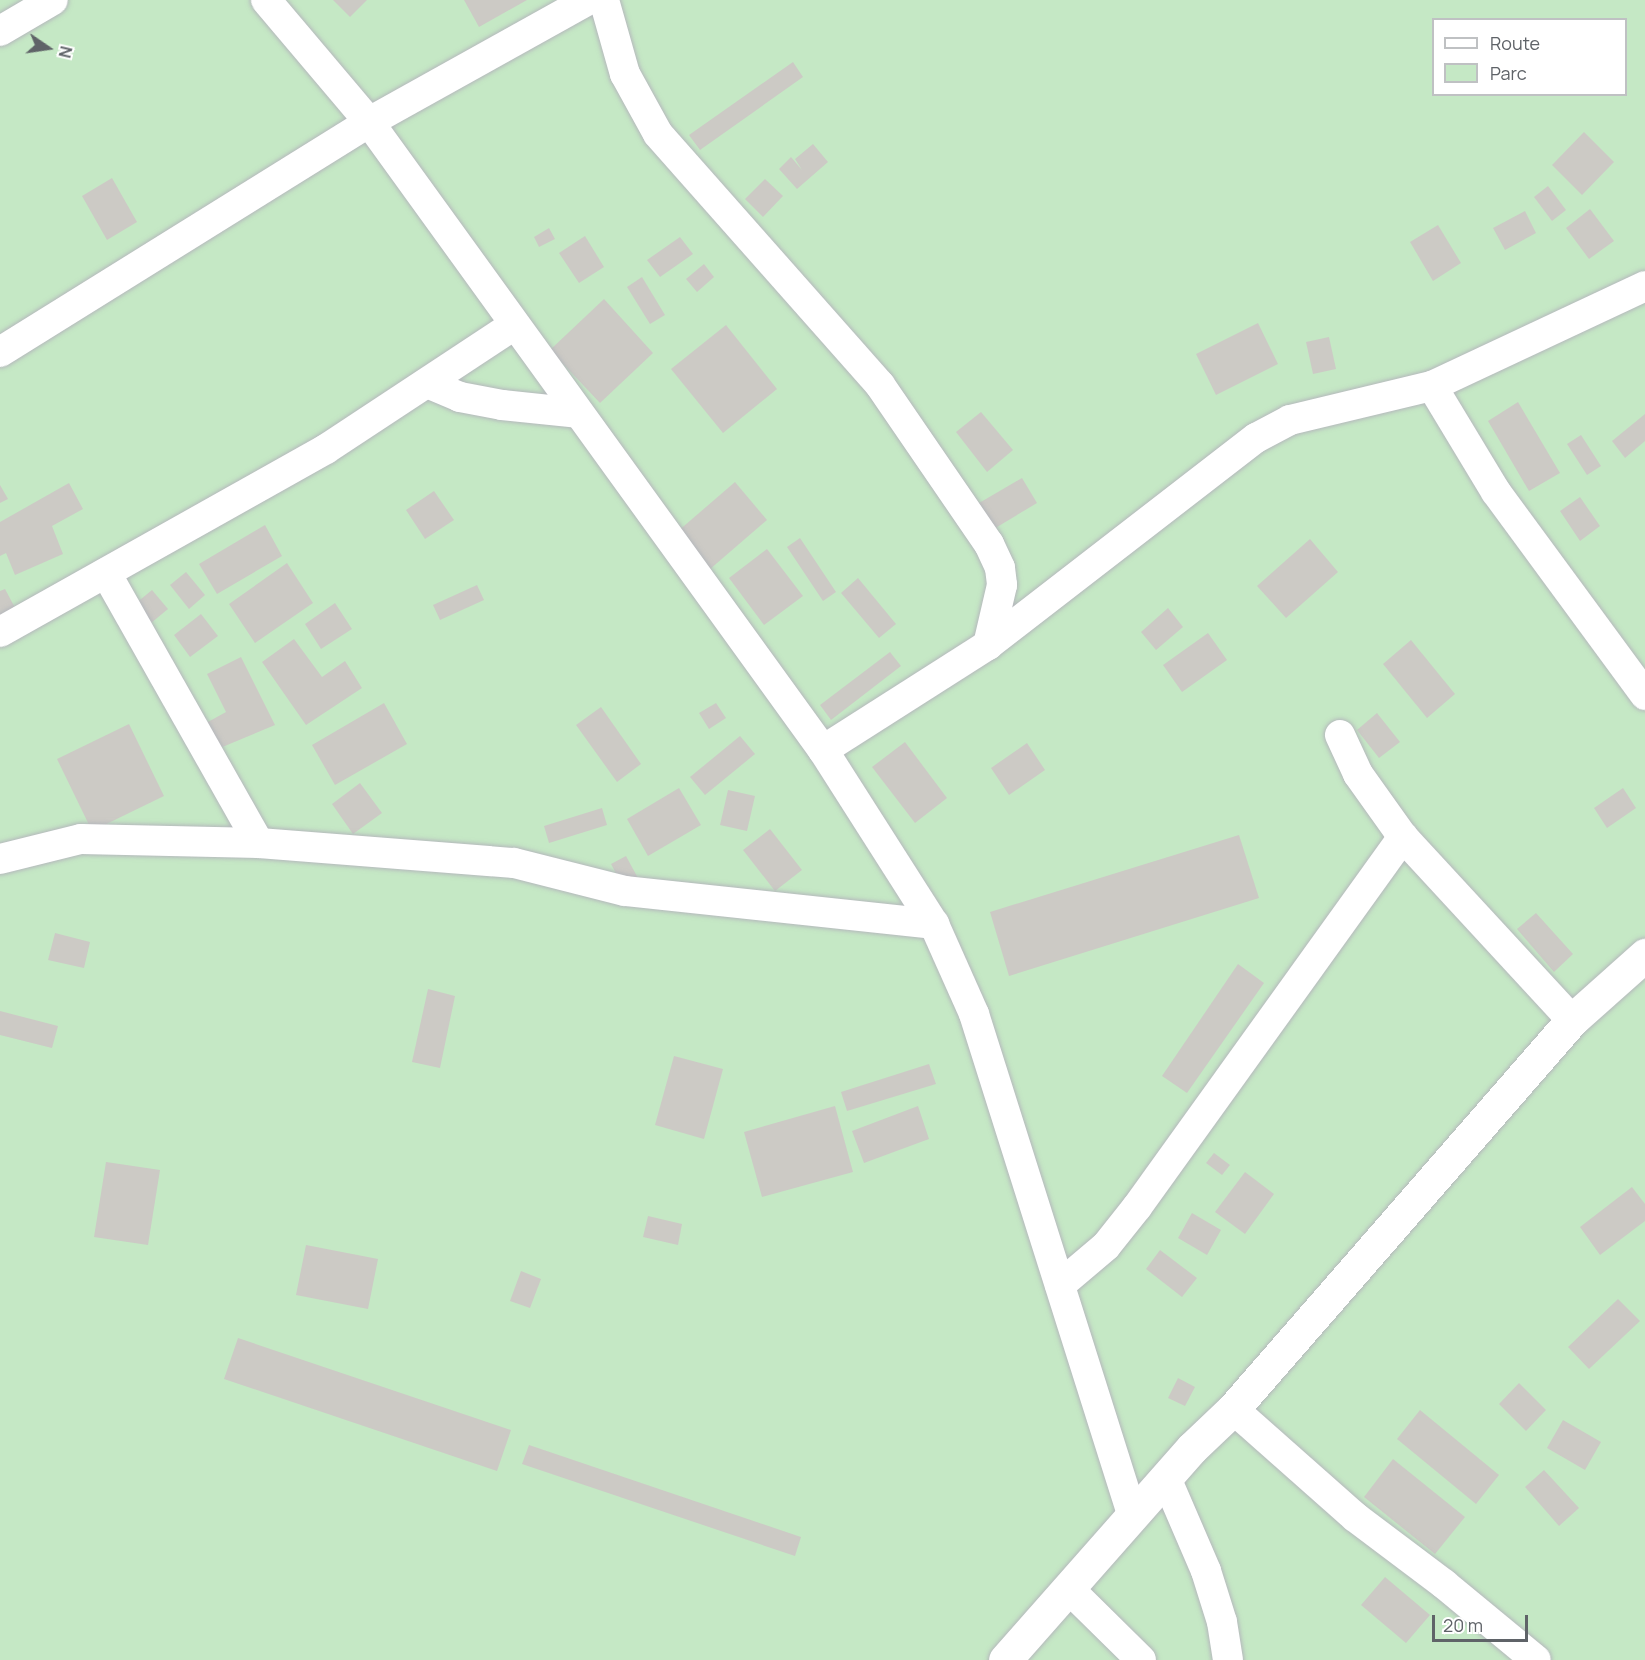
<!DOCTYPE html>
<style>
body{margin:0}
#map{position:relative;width:1645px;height:1660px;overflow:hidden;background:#f1efe8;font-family:Manrope,sans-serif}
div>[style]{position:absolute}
.green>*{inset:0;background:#c5e8c5}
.building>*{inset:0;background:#cccac5}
.roads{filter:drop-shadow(0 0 2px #b5b8bc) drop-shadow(0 0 2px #b5b8bc)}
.street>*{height:30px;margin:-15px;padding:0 15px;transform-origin:15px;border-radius:15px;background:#fff}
.secondary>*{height:33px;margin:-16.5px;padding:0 16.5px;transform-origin:16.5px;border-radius:16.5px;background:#fff}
span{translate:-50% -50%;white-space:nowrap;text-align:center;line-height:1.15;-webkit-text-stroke:4.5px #fff;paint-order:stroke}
.legend{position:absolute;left:1432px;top:18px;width:195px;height:78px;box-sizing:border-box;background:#fff;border:2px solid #bfc1c3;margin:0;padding:8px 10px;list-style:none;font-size:18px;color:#5f6368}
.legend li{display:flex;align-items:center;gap:12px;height:30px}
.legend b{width:30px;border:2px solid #bfc1c3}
.north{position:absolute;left:18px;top:18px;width:60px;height:60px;-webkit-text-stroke:4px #fff;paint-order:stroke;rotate:103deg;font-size:16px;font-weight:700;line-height:24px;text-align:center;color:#5f6368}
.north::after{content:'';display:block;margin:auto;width:21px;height:27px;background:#5f6368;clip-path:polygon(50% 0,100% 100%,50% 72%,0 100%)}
.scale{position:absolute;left:1432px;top:1615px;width:96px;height:27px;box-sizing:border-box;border:3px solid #5f6368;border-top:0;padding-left:8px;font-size:18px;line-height:21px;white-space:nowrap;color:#5f6368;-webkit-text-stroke:4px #fff;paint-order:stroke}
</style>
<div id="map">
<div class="green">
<i style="clip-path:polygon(evenodd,0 0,1645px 0,1645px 1660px,0 1660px,0 0,1434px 20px,1626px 20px,1626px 94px,1434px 94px,1434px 20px)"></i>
</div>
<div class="building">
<i style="clip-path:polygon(333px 0,367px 0,350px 17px)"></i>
<i style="clip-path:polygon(464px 0,527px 0,479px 27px)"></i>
<i style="clip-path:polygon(793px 62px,803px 77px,700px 150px,689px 135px)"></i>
<i style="clip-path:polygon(1584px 132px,1614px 162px,1582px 195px,1552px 165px)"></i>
<i style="clip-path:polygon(813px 144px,828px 162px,797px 189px,779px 169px,791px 157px,802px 170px,795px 159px)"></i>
<i style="clip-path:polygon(112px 178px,137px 222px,107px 240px,82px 196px)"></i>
<i style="clip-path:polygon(765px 179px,783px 196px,763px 217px,745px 199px)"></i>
<i style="clip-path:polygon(1548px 186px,1566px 210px,1552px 221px,1534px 197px)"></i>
<i style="clip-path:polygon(1590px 209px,1614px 241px,1589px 259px,1566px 228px)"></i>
<i style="clip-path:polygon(1525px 211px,1536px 233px,1505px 250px,1493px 228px)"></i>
<i style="clip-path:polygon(1438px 225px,1461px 263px,1433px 281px,1410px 242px)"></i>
<i style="clip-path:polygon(549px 228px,555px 239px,539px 247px,534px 237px)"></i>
<i style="clip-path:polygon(585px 236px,604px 267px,579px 283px,559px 253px)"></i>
<i style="clip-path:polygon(680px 237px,693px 254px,660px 277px,647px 260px)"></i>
<i style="clip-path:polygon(704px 264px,714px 277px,697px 292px,686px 279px)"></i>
<i style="clip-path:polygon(642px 277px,665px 315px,650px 324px,627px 287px)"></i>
<i style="clip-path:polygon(604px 299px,653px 353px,600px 403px,550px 350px)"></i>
<i style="clip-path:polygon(1258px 323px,1278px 364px,1216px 395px,1196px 354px)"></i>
<i style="clip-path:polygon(726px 325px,777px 389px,723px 433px,671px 369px)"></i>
<i style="clip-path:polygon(1329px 337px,1336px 369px,1313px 374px,1306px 342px)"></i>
<i style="clip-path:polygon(1518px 402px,1560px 473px,1529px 491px,1488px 421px)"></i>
<i style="clip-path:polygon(981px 412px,1013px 450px,987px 472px,956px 432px)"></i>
<i style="clip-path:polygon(1645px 414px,1645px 441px,1625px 458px,1612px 441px)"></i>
<i style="clip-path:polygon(1581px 435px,1601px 466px,1587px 475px,1567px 444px)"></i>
<i style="clip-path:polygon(1022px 478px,1037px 503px,977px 539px,962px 513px)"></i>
<i style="clip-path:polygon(735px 482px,767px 520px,709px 570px,677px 532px)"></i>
<i style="clip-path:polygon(69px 483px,83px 509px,52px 526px,63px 554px,15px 575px,6px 553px,0 556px,0 522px)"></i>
<i style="clip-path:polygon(0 485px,8px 499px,0 503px)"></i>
<i style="clip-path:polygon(434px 491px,454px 520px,425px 539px,406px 510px)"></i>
<i style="clip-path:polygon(1580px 497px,1600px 526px,1580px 541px,1560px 511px)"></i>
<i style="clip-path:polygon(265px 525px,282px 556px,217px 594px,199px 564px)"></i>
<i style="clip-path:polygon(800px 538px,836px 592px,823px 601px,787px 547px)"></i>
<i style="clip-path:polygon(1310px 539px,1338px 572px,1286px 618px,1257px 586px)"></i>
<i style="clip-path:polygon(767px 549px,803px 596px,764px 625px,729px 578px)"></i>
<i style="clip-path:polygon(287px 563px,313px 603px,255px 643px,229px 604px)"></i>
<i style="clip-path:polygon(186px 572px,205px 595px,189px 609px,170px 585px)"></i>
<i style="clip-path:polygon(858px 578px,896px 624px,879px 638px,841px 593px)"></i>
<i style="clip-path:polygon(477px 585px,484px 600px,440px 620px,433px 605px)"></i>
<i style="clip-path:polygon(5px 589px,20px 617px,0 622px,0 591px)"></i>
<i style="clip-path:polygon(152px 590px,168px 609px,151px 623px,135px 604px)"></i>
<i style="clip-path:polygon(335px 603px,352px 629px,321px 649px,305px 624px)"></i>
<i style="clip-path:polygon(1168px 608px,1183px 627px,1156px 650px,1141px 632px)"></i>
<i style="clip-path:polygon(201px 614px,218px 636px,190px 657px,174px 635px)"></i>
<i style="clip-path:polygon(1208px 633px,1227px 660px,1182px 692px,1163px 665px)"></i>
<i style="clip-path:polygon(294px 639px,322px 677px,345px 661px,362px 688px,306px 725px,262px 662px)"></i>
<i style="clip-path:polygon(1411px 640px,1455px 694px,1427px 718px,1383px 664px)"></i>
<i style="clip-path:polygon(890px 652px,901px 666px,831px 720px,820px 705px)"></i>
<i style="clip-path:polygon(241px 657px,275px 725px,220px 748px,206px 723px,226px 712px,207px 674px)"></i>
<i style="clip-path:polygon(384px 703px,407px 744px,335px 785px,312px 745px)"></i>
<i style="clip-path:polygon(716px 703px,726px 718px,709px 729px,699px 713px)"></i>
<i style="clip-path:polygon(601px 707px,641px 764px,617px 782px,576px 725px)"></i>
<i style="clip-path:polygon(1377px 713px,1400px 742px,1379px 758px,1357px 730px)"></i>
<i style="clip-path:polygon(129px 724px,164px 796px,92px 831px,57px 759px)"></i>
<i style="clip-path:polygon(740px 736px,755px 754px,705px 795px,690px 777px)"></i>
<i style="clip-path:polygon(905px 742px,947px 798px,915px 823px,872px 767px)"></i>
<i style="clip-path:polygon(1027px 743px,1045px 770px,1009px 795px,991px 768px)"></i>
<i style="clip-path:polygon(360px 783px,382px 813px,353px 834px,332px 804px)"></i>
<i style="clip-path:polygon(679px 788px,701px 825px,648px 856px,627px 819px)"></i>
<i style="clip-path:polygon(1623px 788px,1636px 808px,1607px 828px,1594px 808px)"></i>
<i style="clip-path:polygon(728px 790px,755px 796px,747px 831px,720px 825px)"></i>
<i style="clip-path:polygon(602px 808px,607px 825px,549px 843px,544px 826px)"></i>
<i style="clip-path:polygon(770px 829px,802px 870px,775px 891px,743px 850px)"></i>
<i style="clip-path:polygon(1239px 835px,1259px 898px,1009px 976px,990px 912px)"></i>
<i style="clip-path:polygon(626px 856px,639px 880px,624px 888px,611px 864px)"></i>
<i style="clip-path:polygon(1536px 913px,1573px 954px,1554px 972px,1517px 929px)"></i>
<i style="clip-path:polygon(55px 933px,90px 942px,84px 968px,48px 960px)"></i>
<i style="clip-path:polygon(1238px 964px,1264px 983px,1187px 1093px,1162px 1076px)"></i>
<i style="clip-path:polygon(428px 989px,455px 996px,440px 1068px,412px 1062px)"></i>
<i style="clip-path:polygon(0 1011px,58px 1026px,52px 1048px,0 1035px)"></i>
<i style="clip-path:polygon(674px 1056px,723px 1069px,704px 1139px,655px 1125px)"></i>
<i style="clip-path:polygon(929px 1064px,936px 1084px,847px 1111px,841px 1092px)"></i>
<i style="clip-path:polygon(835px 1106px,853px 1172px,762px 1197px,744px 1132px)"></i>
<i style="clip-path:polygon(918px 1106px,929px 1139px,864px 1163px,852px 1131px)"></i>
<i style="clip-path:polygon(1214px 1153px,1230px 1165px,1222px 1175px,1206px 1163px)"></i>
<i style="clip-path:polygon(106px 1162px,160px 1170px,148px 1245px,94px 1237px)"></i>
<i style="clip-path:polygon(1245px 1172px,1274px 1194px,1245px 1234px,1215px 1212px)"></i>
<i style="clip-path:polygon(1632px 1187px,1645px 1204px,1645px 1221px,1600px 1255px,1580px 1227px)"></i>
<i style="clip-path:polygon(1192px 1213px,1221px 1230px,1207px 1255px,1178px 1238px)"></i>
<i style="clip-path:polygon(648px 1216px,682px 1224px,678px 1245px,643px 1237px)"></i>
<i style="clip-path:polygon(306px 1245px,378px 1259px,368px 1309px,296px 1295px)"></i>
<i style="clip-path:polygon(1160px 1250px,1197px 1278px,1182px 1297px,1146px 1269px)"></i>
<i style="clip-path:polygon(521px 1271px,541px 1279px,530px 1308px,510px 1301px)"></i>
<i style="clip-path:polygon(1618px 1299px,1640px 1321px,1589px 1369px,1568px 1347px)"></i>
<i style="clip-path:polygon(238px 1338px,511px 1430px,497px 1471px,224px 1379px)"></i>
<i style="clip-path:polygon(1178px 1378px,1195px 1387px,1185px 1406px,1168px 1398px)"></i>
<i style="clip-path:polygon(1519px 1383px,1546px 1410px,1526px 1431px,1499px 1404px)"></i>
<i style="clip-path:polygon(1420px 1410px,1499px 1475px,1476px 1504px,1397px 1439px)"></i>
<i style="clip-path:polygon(1563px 1420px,1601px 1442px,1585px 1470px,1547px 1448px)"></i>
<i style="clip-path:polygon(529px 1445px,801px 1537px,795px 1556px,522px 1464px)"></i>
<i style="clip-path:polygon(1393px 1459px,1465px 1517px,1435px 1554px,1364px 1497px)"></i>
<i style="clip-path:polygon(1544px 1470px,1579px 1508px,1559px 1526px,1525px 1487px)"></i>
<i style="clip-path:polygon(1385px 1577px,1430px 1615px,1406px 1643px,1361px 1605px)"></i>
</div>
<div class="roads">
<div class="street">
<i style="left:266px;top:0;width:160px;rotate:49.8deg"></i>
<i style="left:369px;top:122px;width:775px;rotate:54.14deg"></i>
<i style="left:823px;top:750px;width:206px;rotate:57.5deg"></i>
<i style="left:934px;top:924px;width:98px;rotate:66deg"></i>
<i style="left:974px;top:1014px;width:524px;rotate:72.46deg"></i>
<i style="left:604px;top:0;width:77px;rotate:74.2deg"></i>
<i style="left:625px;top:74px;width:68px;rotate:61.2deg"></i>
<i style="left:658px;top:134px;width:335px;rotate:48.5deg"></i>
<i style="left:880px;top:385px;width:193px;rotate:55.6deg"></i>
<i style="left:989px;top:544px;width:26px;rotate:65deg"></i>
<i style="left:1000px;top:568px;width:17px;rotate:83deg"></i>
<i style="left:1002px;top:585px;width:62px;rotate:103.1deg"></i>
<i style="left:0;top:31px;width:61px;rotate:-30.3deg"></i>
<i style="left:0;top:352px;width:435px;rotate:-31.9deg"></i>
<i style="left:369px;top:122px;width:251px;rotate:-29.1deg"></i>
<i style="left:427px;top:383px;width:36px;rotate:23deg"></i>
<i style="left:460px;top:397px;width:43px;rotate:10.8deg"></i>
<i style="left:502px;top:405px;width:76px;rotate:6deg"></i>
<i style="left:1432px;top:386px;width:124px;rotate:58.9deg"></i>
<i style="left:1496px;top:492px;width:252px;rotate:53.7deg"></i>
<i style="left:106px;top:573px;width:310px;rotate:60.5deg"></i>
<i style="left:0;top:632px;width:374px;rotate:-29.3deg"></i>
<i style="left:326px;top:449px;width:225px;rotate:-33.4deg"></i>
<i style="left:1340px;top:735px;width:43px;rotate:65.2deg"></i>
<i style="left:1358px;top:774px;width:77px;rotate:54.5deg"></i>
<i style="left:1403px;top:837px;width:249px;rotate:47.3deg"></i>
<i style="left:823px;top:750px;width:196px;rotate:-32.5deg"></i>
<i style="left:988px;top:645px;width:339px;rotate:-37.7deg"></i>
<i style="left:1256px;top:438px;width:38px;rotate:-28deg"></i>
<i style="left:1290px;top:420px;width:146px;rotate:-13.5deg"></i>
<i style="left:1432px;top:386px;width:235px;rotate:-25.1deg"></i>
<i style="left:0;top:859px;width:83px;rotate:-13.9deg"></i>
<i style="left:81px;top:839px;width:178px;rotate:1.3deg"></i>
<i style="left:259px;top:843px;width:256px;rotate:4.5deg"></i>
<i style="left:514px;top:863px;width:114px;rotate:14.2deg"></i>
<i style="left:625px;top:891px;width:311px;rotate:6.1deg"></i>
<i style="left:1060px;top:1285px;width:60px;rotate:-40.3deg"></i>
<i style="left:1106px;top:1246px;width:50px;rotate:-51.5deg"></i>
<i style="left:1137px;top:1207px;width:456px;rotate:-54.3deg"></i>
<i style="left:1233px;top:1409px;width:163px;rotate:41.5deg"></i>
<i style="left:1355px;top:1517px;width:111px;rotate:37deg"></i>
<i style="left:1444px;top:1584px;width:119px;rotate:39.6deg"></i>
<i style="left:1166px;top:1478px;width:101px;rotate:66.7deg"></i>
<i style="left:1206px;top:1571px;width:53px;rotate:72.6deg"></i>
<i style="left:1222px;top:1622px;width:38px;rotate:81deg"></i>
<i style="left:1069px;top:1589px;width:101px;rotate:44.6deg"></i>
</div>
<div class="secondary">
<i style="left:1005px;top:1660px;width:283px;rotate:-48.6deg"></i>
<i style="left:1192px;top:1448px;width:57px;rotate:-43.6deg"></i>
<i style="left:1233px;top:1409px;width:516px;rotate:-48.93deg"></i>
<i style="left:1572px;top:1020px;width:98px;rotate:-41.7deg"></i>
</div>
</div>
<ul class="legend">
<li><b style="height:8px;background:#fff"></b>Route</li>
<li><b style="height:16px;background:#c5e8c5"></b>Parc</li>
</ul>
<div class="north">N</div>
<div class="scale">20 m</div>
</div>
